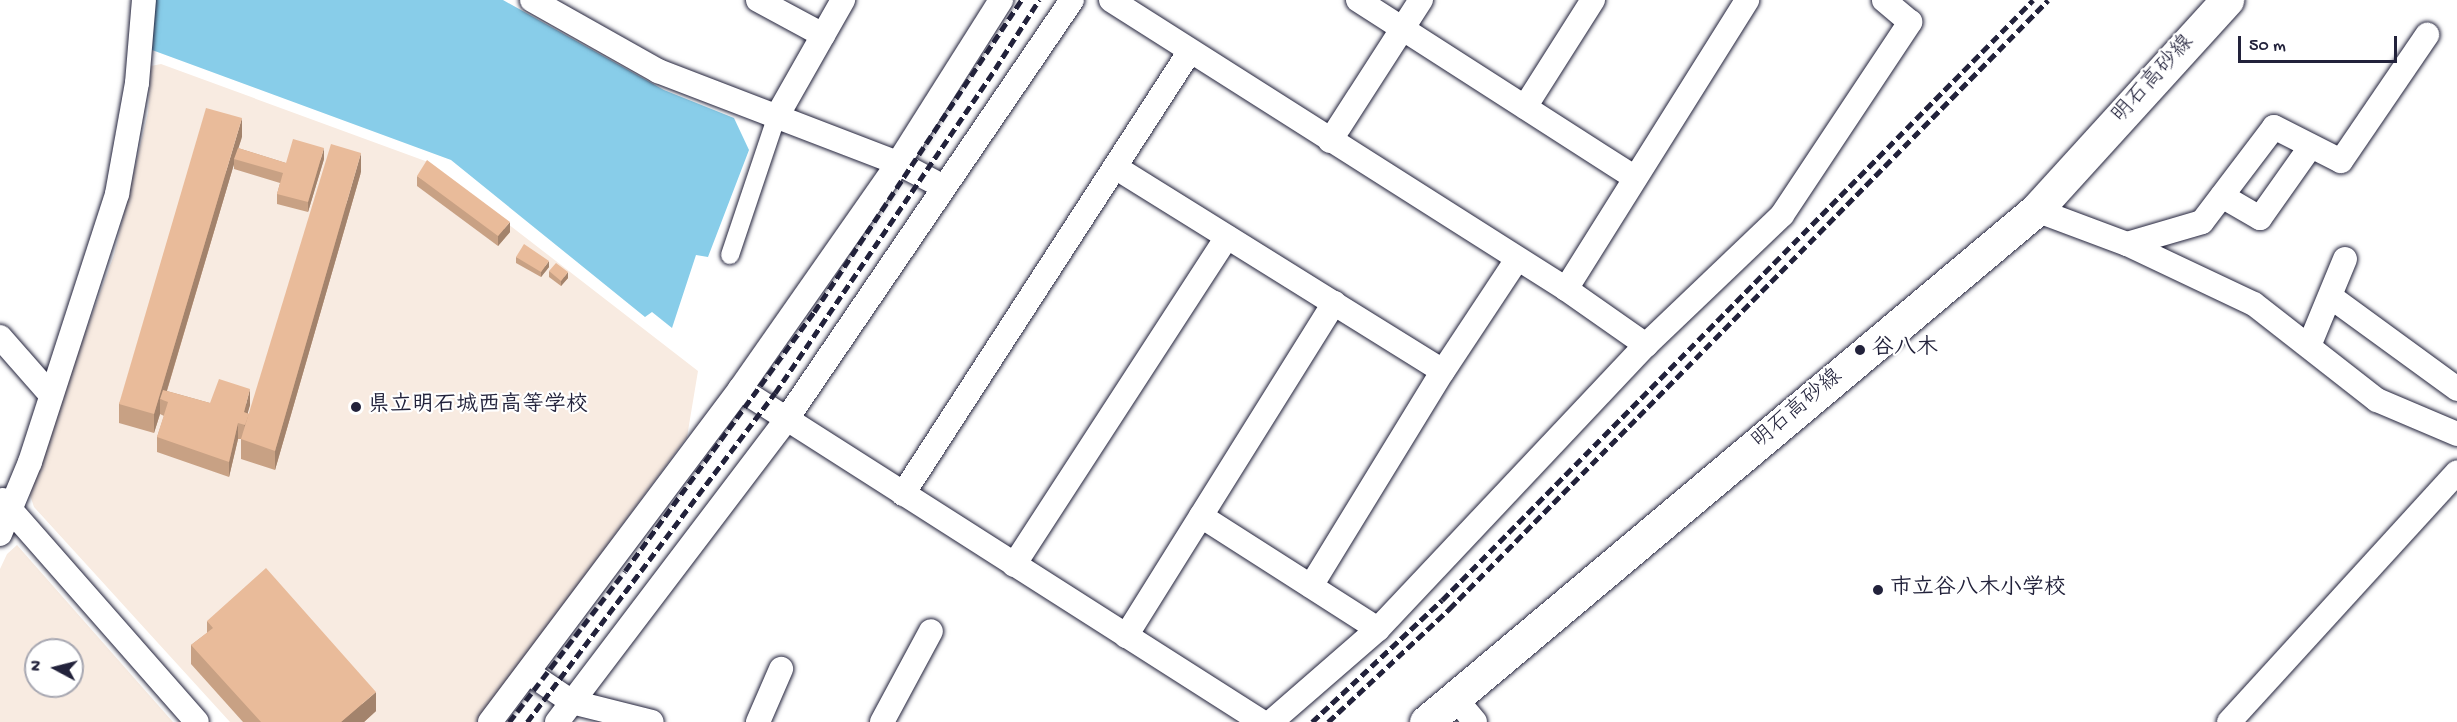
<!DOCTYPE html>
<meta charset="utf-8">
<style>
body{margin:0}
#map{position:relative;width:2457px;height:722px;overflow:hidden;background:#fff;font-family:"Gochi Hand","Klee One",sans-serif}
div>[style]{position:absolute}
.built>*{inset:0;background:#f8ebe1}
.water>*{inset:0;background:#88cde9}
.roads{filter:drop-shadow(0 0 2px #22223b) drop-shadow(0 0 2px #22223b)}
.pedestrian>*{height:18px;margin:-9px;padding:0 9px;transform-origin:9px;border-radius:9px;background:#fff}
.minor>*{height:24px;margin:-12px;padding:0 12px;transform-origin:12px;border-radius:12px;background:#fff}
.secondary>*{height:33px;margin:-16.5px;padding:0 16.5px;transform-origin:16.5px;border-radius:16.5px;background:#fff}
.rail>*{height:4.5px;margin-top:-2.25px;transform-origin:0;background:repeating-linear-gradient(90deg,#22223b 0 9px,transparent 0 13.5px)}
.wall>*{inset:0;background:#c8a184}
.shaded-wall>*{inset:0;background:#a3836c}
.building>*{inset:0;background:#e9bb9a}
.dots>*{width:16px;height:16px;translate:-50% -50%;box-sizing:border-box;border:3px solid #fff;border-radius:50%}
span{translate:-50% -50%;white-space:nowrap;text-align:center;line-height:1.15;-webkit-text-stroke:4.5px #fff;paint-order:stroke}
.street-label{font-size:22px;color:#22223b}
.poi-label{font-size:22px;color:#22223b;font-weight:700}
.left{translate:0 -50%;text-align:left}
.north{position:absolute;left:24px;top:638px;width:60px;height:60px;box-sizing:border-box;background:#fff;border:2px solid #a7a7b1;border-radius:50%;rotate:277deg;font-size:16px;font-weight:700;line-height:24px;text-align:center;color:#22223b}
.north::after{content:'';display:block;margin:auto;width:21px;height:27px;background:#22223b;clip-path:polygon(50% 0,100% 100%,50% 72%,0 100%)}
.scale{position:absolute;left:2238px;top:36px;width:159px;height:27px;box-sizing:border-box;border:3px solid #22223b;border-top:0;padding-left:8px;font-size:18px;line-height:21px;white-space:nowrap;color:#22223b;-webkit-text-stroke:4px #fff;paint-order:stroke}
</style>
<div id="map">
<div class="built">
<i style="clip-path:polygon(161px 64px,428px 162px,698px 371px,687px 437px,476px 722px,230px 722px,34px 507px,28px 489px,114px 255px,148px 113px,151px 66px)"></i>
<i style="clip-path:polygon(evenodd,17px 545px,173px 722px,0 722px,0 569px,7px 554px,17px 545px,36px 650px,72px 650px,72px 686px,36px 686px,36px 650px)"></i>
</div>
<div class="water">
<i style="clip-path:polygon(155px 0,503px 0,664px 90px,734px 118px,749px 150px,708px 257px,696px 255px,672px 328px,652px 312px,645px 317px,451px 160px,152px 50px)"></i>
</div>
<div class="roads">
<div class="pedestrian">
<i style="left:730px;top:255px;width:145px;rotate:-71.4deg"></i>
</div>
<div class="minor">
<i style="left:532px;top:0;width:145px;rotate:29.4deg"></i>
<i style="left:658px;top:71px;width:257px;rotate:21deg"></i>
<i style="left:898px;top:163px;width:52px;rotate:27.6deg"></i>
<i style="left:758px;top:0;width:74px;rotate:28.3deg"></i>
<i style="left:1111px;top:0;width:539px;rotate:32.42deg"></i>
<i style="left:1566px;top:289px;width:98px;rotate:35deg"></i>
<i style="left:1358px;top:0;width:328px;rotate:32.7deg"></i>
<i style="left:1525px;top:107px;width:127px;rotate:-57.6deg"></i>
<i style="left:776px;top:118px;width:136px;rotate:-60.4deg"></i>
<i style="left:1330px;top:141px;width:168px;rotate:-57.2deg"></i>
<i style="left:1115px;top:167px;width:386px;rotate:31.9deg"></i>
<i style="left:2222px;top:196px;width:44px;rotate:30.1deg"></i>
<i style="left:2260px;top:218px;width:88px;rotate:-54.7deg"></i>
<i style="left:2036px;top:210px;width:97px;rotate:20.5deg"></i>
<i style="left:2127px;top:244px;width:140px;rotate:25.3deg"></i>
<i style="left:2254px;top:304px;width:156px;rotate:38deg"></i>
<i style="left:2377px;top:400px;width:87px;rotate:23deg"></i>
<i style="left:2127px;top:244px;width:78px;rotate:-16.3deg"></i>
<i style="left:2202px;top:222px;width:119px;rotate:-52.8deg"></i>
<i style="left:2274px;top:127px;width:75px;rotate:26.9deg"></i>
<i style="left:2341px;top:161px;width:153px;rotate:-55.7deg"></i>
<i style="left:1566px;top:289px;width:341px;rotate:-57.9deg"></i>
<i style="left:2331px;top:297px;width:156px;rotate:36.1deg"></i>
<i style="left:0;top:337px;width:77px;rotate:48.7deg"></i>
<i style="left:2309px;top:346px;width:94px;rotate:-67.5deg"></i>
<i style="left:740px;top:389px;width:619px;rotate:32.54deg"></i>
<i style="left:903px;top:494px;width:528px;rotate:-57.06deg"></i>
<i style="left:2px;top:500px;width:295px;rotate:48.7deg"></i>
<i style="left:1201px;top:516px;width:210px;rotate:32.6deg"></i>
<i style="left:0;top:534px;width:78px;rotate:-67.4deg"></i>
<i style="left:30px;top:462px;width:282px;rotate:-72deg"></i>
<i style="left:117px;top:194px;width:113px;rotate:-79.8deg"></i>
<i style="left:137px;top:83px;width:83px;rotate:-85.2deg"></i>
<i style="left:1014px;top:565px;width:391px;rotate:-57deg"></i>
<i style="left:1311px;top:586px;width:252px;rotate:-58.5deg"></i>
<i style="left:1443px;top:371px;width:134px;rotate:-56.5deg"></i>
<i style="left:1126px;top:636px;width:393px;rotate:-58deg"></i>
<i style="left:529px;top:673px;width:52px;rotate:34deg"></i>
<i style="left:572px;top:702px;width:82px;rotate:14deg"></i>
<i style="left:1455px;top:698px;width:31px;rotate:50deg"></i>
<i style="left:490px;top:722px;width:416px;rotate:-53.1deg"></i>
<i style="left:740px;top:389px;width:276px;rotate:-55deg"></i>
<i style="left:898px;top:163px;width:193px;rotate:-57.7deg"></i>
<i style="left:557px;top:722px;width:379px;rotate:-52.8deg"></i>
<i style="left:786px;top:420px;width:508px;rotate:-55.75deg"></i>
<i style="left:758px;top:722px;width:58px;rotate:-66.5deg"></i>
<i style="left:882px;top:722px;width:103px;rotate:-61.7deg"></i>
<i style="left:1271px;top:722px;width:142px;rotate:-41deg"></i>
<i style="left:1378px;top:629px;width:390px;rotate:-46.7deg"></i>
<i style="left:1646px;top:345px;width:188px;rotate:-43.7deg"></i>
<i style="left:1782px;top:215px;width:232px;rotate:-56.4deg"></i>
<i style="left:1910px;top:22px;width:34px;rotate:-140deg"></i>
<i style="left:2229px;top:722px;width:338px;rotate:-47.6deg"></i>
</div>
<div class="secondary">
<i style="left:1426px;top:722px;width:796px;rotate:-40.01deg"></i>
<i style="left:2036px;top:210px;width:284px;rotate:-47.7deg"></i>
</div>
</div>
<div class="rail">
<i style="left:509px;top:722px;width:190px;rotate:-52.5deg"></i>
<i style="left:625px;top:571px;width:321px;rotate:-53.9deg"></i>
<i style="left:814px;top:312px;width:374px;rotate:-56.4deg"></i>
<i style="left:527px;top:722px;width:412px;rotate:-53deg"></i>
<i style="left:775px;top:393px;width:392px;rotate:-55.8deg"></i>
<i style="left:995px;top:69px;width:82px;rotate:-57.5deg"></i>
<i style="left:1312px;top:722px;width:178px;rotate:-43.2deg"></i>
<i style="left:1442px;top:600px;width:842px;rotate:-45.43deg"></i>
<i style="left:1328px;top:722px;width:166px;rotate:-43deg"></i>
<i style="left:1449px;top:609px;width:854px;rotate:-45.47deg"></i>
</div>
<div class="wall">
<i style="clip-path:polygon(242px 137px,238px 148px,286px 163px,324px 159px,308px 212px,277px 204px,277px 194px,280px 183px,234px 169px,234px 164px,167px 391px,210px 403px,250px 405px,247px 413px,249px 414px,361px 172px,275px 470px,241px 459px,241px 439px,238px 439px,229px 477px,157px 452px,157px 437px,164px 416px,160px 414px,154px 433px,119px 423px,119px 404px)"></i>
<i style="clip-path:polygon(417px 176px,510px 232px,498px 246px,417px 186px)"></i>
<i style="clip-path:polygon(516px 257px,549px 267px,541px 277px,516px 263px)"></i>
<i style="clip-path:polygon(549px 271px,568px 278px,561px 286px,549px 277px)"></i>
<i style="clip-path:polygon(207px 621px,376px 711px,364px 722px,243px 722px,191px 664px,191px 645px,207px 633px)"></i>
</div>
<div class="shaded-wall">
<i style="clip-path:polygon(242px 118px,242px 137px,235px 159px,234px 159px,234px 164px,164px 400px,160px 399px,160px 414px,154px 433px,154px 414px)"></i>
<i style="clip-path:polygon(324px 148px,324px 159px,308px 212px,308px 202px)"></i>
<i style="clip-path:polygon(361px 153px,361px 172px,275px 470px,275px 451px)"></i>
<i style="clip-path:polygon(510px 222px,510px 232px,498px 246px,498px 236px)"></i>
<i style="clip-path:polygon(549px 261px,549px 267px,541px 277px,541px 272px)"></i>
<i style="clip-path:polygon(568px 272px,568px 278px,561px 286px,561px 281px)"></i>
<i style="clip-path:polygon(250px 389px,250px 405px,244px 427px,244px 412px)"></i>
<i style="clip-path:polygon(238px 423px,238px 439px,229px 477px,229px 462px)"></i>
<i style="clip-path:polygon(376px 692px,376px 711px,364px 722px,341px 722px)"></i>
</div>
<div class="building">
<i style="clip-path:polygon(206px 108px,242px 118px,154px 414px,119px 404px)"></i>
<i style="clip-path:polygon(293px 139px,324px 148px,308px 202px,277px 194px,283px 173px,234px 159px,238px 148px,286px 163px)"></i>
<i style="clip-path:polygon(331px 144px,361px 153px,275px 451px,241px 439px)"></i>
<i style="clip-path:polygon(427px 160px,510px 222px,498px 236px,417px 176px)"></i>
<i style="clip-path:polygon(524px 244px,549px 261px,541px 272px,516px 257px)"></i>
<i style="clip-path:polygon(556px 263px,568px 272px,561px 281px,549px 271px)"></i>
<i style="clip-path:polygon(219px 379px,250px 389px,244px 412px,249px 414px,245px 425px,238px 423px,229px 462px,157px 437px,168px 402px,160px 399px,163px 390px,210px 403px)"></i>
<i style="clip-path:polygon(266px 568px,376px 692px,341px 722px,261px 722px,191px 645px,213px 628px,207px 621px)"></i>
</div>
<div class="dots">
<i style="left:1860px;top:350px;background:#22223b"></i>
<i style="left:356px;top:407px;background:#22223b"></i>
<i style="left:1878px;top:590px;background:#22223b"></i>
</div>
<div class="street-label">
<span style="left:2154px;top:80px;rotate:-48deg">明石高砂線</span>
<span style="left:1798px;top:410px;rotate:-40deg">明石高砂線</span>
</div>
<div class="poi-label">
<span class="left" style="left:1872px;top:350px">谷八木</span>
<span class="left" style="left:368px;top:407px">県立明石城西高等学校</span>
<span class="left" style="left:1890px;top:590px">市立谷八木小学校</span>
</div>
<div class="north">N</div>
<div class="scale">50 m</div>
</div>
